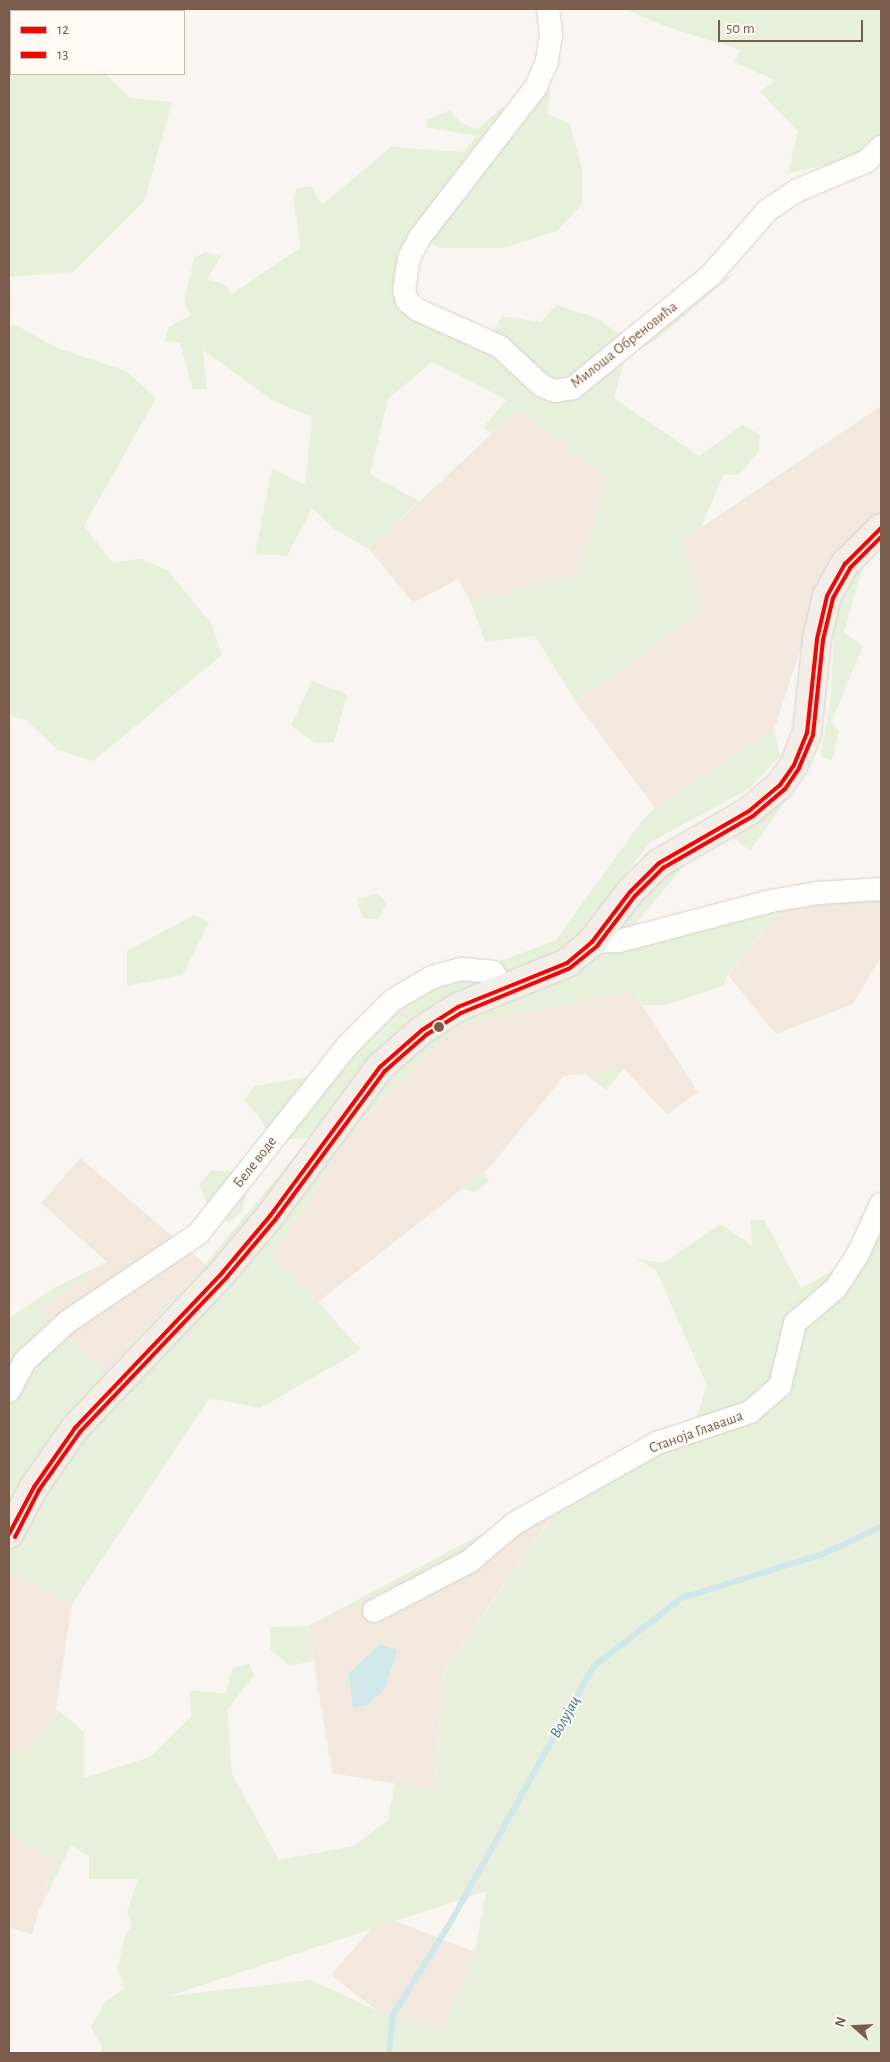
<!DOCTYPE html>
<meta charset="utf-8">
<style>
body{margin:0}
#map{position:relative;width:890px;height:2062px;overflow:hidden;background:#f9f5f0;font-family:"Alegreya Sans",sans-serif}
div>[style]{position:absolute}
.residential>*{inset:0;background:#f2e8de}
.green>*{inset:0;background:#e7f0db}
.water>*{inset:0;background:#d0e8ea}
.stream>*{height:5.5px;margin:-2.75px;padding:0 2.75px;transform-origin:2.75px;border-radius:2.75px;background:#d0e8ea}
.roads{filter:drop-shadow(0 0 1px #d7d1cb) drop-shadow(0 0 1px #d7d1cb)}
.street>*{height:22px;margin:-11px;padding:0 11px;transform-origin:11px;border-radius:11px;background:#fefefd}
.primary>*{height:28px;margin:-14px;padding:0 14px;transform-origin:14px;border-radius:14px;background:#f3eee8}
.bus-1>*{height:4px;margin:-2px;padding:0 2px;transform-origin:2px;border-radius:2px;background:#f00}
.bus-2>*{height:4px;margin:-2px;padding:0 2px;transform-origin:2px;border-radius:2px;background:#f00}
.dots>*{width:14px;height:14px;translate:-50% -50%;box-sizing:border-box;border:2px solid #fffaf3;border-radius:50%}
span{translate:-50% -50%;white-space:nowrap;text-align:center;line-height:1.15;-webkit-text-stroke:4px #fffaf3;paint-order:stroke}
.street-label{font-size:15px;color:#7a5c4d}
.water-label{font-size:16px;color:#437c86;font-style:italic}
.frame{position:absolute;inset:0;border:10px solid #7a5c4d;pointer-events:none}
.legend{position:absolute;left:10px;top:10px;width:175px;height:65px;box-sizing:border-box;background:#fffaf3;border:1px solid #cabbb1;margin:0;padding:6px 9px;list-style:none;font-size:15px;color:#7a5c4d}
.legend li{display:flex;align-items:center;gap:10px;height:25px}
.legend b{width:25px;border:1px solid #cabbb1}
.north{position:absolute;left:830px;top:2002px;width:50px;height:50px;-webkit-text-stroke:4px #fffaf3;paint-order:stroke;rotate:289deg;font-size:14px;font-weight:700;line-height:20px;text-align:center;color:#7a5c4d}
.north::after{content:'';display:block;margin:auto;width:18px;height:22px;background:#7a5c4d;clip-path:polygon(50% 0,100% 100%,50% 72%,0 100%)}
.scale{position:absolute;left:718px;top:20px;width:145px;height:22px;box-sizing:border-box;border:2px solid #7a5c4d;border-top:0;padding-left:6px;font-size:15px;line-height:18px;white-space:nowrap;color:#7a5c4d;-webkit-text-stroke:4px #fffaf3;paint-order:stroke}
</style>
<div id="map">
<div class="residential">
<i style="clip-path:polygon(881px 406px,881px 518px,828px 566px,774px 730px,655px 808px,576px 702px,702px 611px,683px 540px)"></i>
<i style="clip-path:polygon(518px 409px,607px 478px,576px 575px,471px 602px,458px 579px,413px 603px,369px 549px)"></i>
<i style="clip-path:polygon(881px 896px,881px 957px,853px 1004px,776px 1034px,728px 975px,786px 904px)"></i>
<i style="clip-path:polygon(633px 991px,698px 1092px,667px 1114px,624px 1069px,564px 1076px,490px 1167px,318px 1302px,272px 1258px,351px 1132px,455px 1026px)"></i>
<i style="clip-path:polygon(80px 1158px,205px 1264px,105px 1374px,38px 1309px,107px 1262px,41px 1203px)"></i>
<i style="clip-path:polygon(554px 1513px,444px 1670px,434px 1790px,332px 1773px,308px 1626px)"></i>
<i style="clip-path:polygon(9px 1569px,72px 1604px,56px 1708px,28px 1754px,9px 1748px)"></i>
<i style="clip-path:polygon(9px 1834px,54px 1859px,32px 1934px,9px 1928px)"></i>
<i style="clip-path:polygon(382px 1916px,475px 1952px,440px 2032px,379px 2012px,331px 1975px)"></i>
</div>
<div class="green">
<i style="clip-path:polygon(625px 9px,881px 9px,881px 153px,788px 173px,798px 131px,760px 92px,775px 80px,734px 62px,741px 50px,667px 27px)"></i>
<i style="clip-path:polygon(9px 17px,11px 74px,105px 74px,130px 98px,172px 102px,144px 201px,73px 272px,9px 277px)"></i>
<i style="clip-path:polygon(544px 86px,550px 92px,547px 114px,570px 124px,582px 169px,582px 205px,557px 231px,503px 248px,440px 248px,428px 242px,413px 273px,414px 290px,426px 310px,493px 331px,502px 316px,541px 322px,556px 305px,597px 318px,620px 335px,735px 273px,655px 341px,625px 357px,614px 398px,699px 456px,743px 425px,760px 435px,759px 451px,739px 475px,723px 475px,701px 528px,683px 540px,702px 611px,576px 702px,535px 636px,485px 642px,471px 602px,576px 575px,607px 478px,518px 409px,492px 433px,483px 427px,507px 400px,432px 362px,388px 399px,370px 474px,419px 501px,369px 549px,334px 529px,312px 508px,287px 556px,255px 554px,272px 468px,305px 485px,312px 417px,274px 401px,203px 350px,207px 389px,193px 389px,180px 343px,164px 341px,169px 327px,191px 315px,184px 302px,194px 258px,205px 252px,221px 256px,207px 279px,226px 285px,232px 294px,301px 247px,293px 198px,297px 188px,311px 187px,322px 205px,391px 147px,463px 152px,477px 136px,426px 127px,427px 120px,450px 110px,461px 123px,478px 129px,502px 107px,526px 119px,535px 96px)"></i>
<i style="clip-path:polygon(9px 324px,16px 325px,57px 348px,126px 371px,156px 398px,84px 526px,112px 562px,142px 559px,168px 571px,211px 623px,222px 655px,93px 761px,58px 750px,26px 720px,9px 716px)"></i>
<i style="clip-path:polygon(866px 557px,844px 632px,863px 646px,831px 722px,839px 731px,832px 760px,820px 756px,831px 699px,834px 625px,843px 590px)"></i>
<i style="clip-path:polygon(312px 681px,347px 694px,334px 742px,315px 743px,291px 726px)"></i>
<i style="clip-path:polygon(774px 730px,780px 756px,750px 788px,649px 843px,589px 924px,640px 899px,694px 853px,629px 932px,786px 904px,728px 974px,723px 986px,666px 1005px,643px 1005px,633px 991px,455px 1026px,351px 1132px,272px 1258px,318px 1302px,361px 1350px,260px 1408px,210px 1398px,72px 1604px,9px 1569px,9px 1318px,54px 1288px,107px 1262px,39px 1309px,106px 1374px,205px 1264px,310px 1138px,273px 1140px,260px 1118px,244px 1100px,254px 1086px,312px 1076px,420px 976px,493px 964px,556px 940px,641px 822px,655px 808px)"></i>
<i style="clip-path:polygon(789px 796px,750px 851px,731px 835px)"></i>
<i style="clip-path:polygon(377px 893px,387px 903px,378px 919px,363px 918px,357px 900px)"></i>
<i style="clip-path:polygon(194px 915px,209px 922px,182px 975px,127px 986px,127px 951px)"></i>
<i style="clip-path:polygon(624px 1069px,606px 1090px,585px 1074px)"></i>
<i style="clip-path:polygon(212px 1170px,250px 1174px,242px 1211px,231px 1222px,214px 1218px,199px 1185px)"></i>
<i style="clip-path:polygon(483px 1171px,489px 1182px,474px 1192px,462px 1188px)"></i>
<i style="clip-path:polygon(evenodd,881px 1190px,881px 2053px,100px 2053px,102px 2046px,91px 2027px,106px 2001px,125px 1988px,117px 1969px,125px 1936px,132px 1926px,127px 1912px,138px 1879px,89px 1879px,89px 1857px,71px 1845px,40px 1908px,54px 1859px,9px 1834px,9px 1748px,28px 1754px,56px 1708px,84px 1732px,84px 1778px,150px 1757px,191px 1717px,190px 1691px,226px 1693px,233px 1668px,249px 1664px,254px 1675px,227px 1710px,232px 1774px,279px 1860px,354px 1846px,388px 1820px,395px 1783px,434px 1790px,444px 1671px,554px 1514px,308px 1626px,313px 1661px,289px 1666px,270px 1649px,270px 1627px,308px 1626px,695px 1421px,707px 1386px,656px 1270px,636px 1258px,663px 1263px,721px 1224px,752px 1246px,751px 1220px,764px 1220px,801px 1288px,847px 1263px,861px 1231px,860px 1217px,881px 1190px,486px 1891px,475px 1952px,440px 2032px,379px 2012px,311px 1980px,169px 1996px,486px 1891px)"></i>
</div>
<div class="water">
<i style="clip-path:polygon(380px 1644px,397px 1650px,384px 1690px,367px 1705px,353px 1708px,349px 1673px)"></i>
</div>
<div class="stream">
<i style="left:389px;top:2053px;width:38px;rotate:-84deg"></i>
<i style="left:393px;top:2015px;width:106px;rotate:-58.1deg"></i>
<i style="left:449px;top:1925px;width:295px;rotate:-60.8deg"></i>
<i style="left:593px;top:1667px;width:113px;rotate:-37.8deg"></i>
<i style="left:682px;top:1598px;width:148px;rotate:-17.3deg"></i>
<i style="left:823px;top:1554px;width:64px;rotate:-25deg"></i>
</div>
<div class="roads">
<div class="street">
<i style="left:548px;top:9px;width:26px;rotate:83deg"></i>
<i style="left:551px;top:35px;width:26px;rotate:99deg"></i>
<i style="left:547px;top:61px;width:28px;rotate:113deg"></i>
<i style="left:536px;top:87px;width:190px;rotate:127.7deg"></i>
<i style="left:420px;top:237px;width:24px;rotate:118deg"></i>
<i style="left:409px;top:258px;width:31px;rotate:99deg"></i>
<i style="left:404px;top:289px;width:12px;rotate:76deg"></i>
<i style="left:407px;top:301px;width:14px;rotate:39deg"></i>
<i style="left:418px;top:310px;width:89px;rotate:24deg"></i>
<i style="left:499px;top:346px;width:59px;rotate:42.9deg"></i>
<i style="left:542px;top:386px;width:14px;rotate:21deg"></i>
<i style="left:555px;top:391px;width:18px;rotate:-9deg"></i>
<i style="left:573px;top:388px;width:178px;rotate:-39.3deg"></i>
<i style="left:711px;top:275px;width:86px;rotate:-48.8deg"></i>
<i style="left:768px;top:210px;width:34px;rotate:-34deg"></i>
<i style="left:796px;top:191px;width:77px;rotate:-22.9deg"></i>
<i style="left:867px;top:161px;width:20px;rotate:-45deg"></i>
<i style="left:592px;top:942px;width:27px;rotate:-2deg"></i>
<i style="left:619px;top:941px;width:157px;rotate:-14.7deg"></i>
<i style="left:771px;top:901px;width:48px;rotate:-9.7deg"></i>
<i style="left:818px;top:893px;width:63px;rotate:-3.6deg"></i>
<i style="left:9px;top:1391px;width:34px;rotate:-62deg"></i>
<i style="left:25px;top:1361px;width:57px;rotate:-42.9deg"></i>
<i style="left:67px;top:1322px;width:158px;rotate:-33.9deg"></i>
<i style="left:198px;top:1234px;width:238px;rotate:-51.6deg"></i>
<i style="left:346px;top:1047px;width:66px;rotate:-45deg"></i>
<i style="left:393px;top:1000px;width:45px;rotate:-30.5deg"></i>
<i style="left:432px;top:977px;width:30px;rotate:-15deg"></i>
<i style="left:461px;top:969px;width:32px;rotate:5deg"></i>
<i style="left:493px;top:972px;width:21px;rotate:55deg"></i>
<i style="left:374px;top:1611px;width:108px;rotate:-27.5deg"></i>
<i style="left:470px;top:1561px;width:59px;rotate:-40.2deg"></i>
<i style="left:515px;top:1523px;width:163px;rotate:-29.4deg"></i>
<i style="left:657px;top:1443px;width:98px;rotate:-18.4deg"></i>
<i style="left:750px;top:1412px;width:40px;rotate:-41deg"></i>
<i style="left:780px;top:1386px;width:65px;rotate:-76.6deg"></i>
<i style="left:795px;top:1323px;width:54px;rotate:-40.5deg"></i>
<i style="left:836px;top:1288px;width:40px;rotate:-57.1deg"></i>
<i style="left:858px;top:1254px;width:55px;rotate:-65.3deg"></i>
</div>
<div class="primary">
<i style="left:9px;top:1534px;width:53px;rotate:-62deg"></i>
<i style="left:34px;top:1487px;width:72px;rotate:-55.2deg"></i>
<i style="left:75px;top:1428px;width:214px;rotate:-46.5deg"></i>
<i style="left:222px;top:1273px;width:75px;rotate:-49.9deg"></i>
<i style="left:270px;top:1216px;width:185px;rotate:-53.6deg"></i>
<i style="left:380px;top:1067px;width:56px;rotate:-41.4deg"></i>
<i style="left:422px;top:1030px;width:43px;rotate:-32.6deg"></i>
<i style="left:458px;top:1007px;width:118px;rotate:-22deg"></i>
<i style="left:567px;top:963px;width:33px;rotate:-40deg"></i>
<i style="left:592px;top:942px;width:63px;rotate:-52.8deg"></i>
<i style="left:630px;top:892px;width:41px;rotate:-45deg"></i>
<i style="left:659px;top:863px;width:104px;rotate:-30deg"></i>
<i style="left:749px;top:811px;width:40px;rotate:-40deg"></i>
<i style="left:780px;top:785px;width:24px;rotate:-55deg"></i>
<i style="left:794px;top:765px;width:35px;rotate:-68deg"></i>
<i style="left:807px;top:733px;width:95px;rotate:-83.9deg"></i>
<i style="left:817px;top:639px;width:44px;rotate:-76.9deg"></i>
<i style="left:827px;top:596px;width:37px;rotate:-61deg"></i>
<i style="left:845px;top:564px;width:51px;rotate:-45deg"></i>
</div>
</div>
<div class="bus-1">
<i style="left:9px;top:1534px;width:53px;rotate:-62deg"></i>
<i style="left:34px;top:1487px;width:72px;rotate:-55.2deg"></i>
<i style="left:75px;top:1428px;width:214px;rotate:-46.5deg"></i>
<i style="left:222px;top:1273px;width:75px;rotate:-49.9deg"></i>
<i style="left:270px;top:1216px;width:185px;rotate:-53.6deg"></i>
<i style="left:380px;top:1067px;width:56px;rotate:-41.4deg"></i>
<i style="left:422px;top:1030px;width:43px;rotate:-32.6deg"></i>
<i style="left:458px;top:1007px;width:118px;rotate:-22deg"></i>
<i style="left:567px;top:963px;width:33px;rotate:-40deg"></i>
<i style="left:592px;top:942px;width:63px;rotate:-52.8deg"></i>
<i style="left:630px;top:892px;width:41px;rotate:-45deg"></i>
<i style="left:659px;top:863px;width:104px;rotate:-30deg"></i>
<i style="left:749px;top:811px;width:40px;rotate:-40deg"></i>
<i style="left:780px;top:785px;width:24px;rotate:-55deg"></i>
<i style="left:794px;top:765px;width:35px;rotate:-68deg"></i>
<i style="left:807px;top:733px;width:95px;rotate:-83.9deg"></i>
<i style="left:817px;top:639px;width:44px;rotate:-76.9deg"></i>
<i style="left:827px;top:596px;width:37px;rotate:-61deg"></i>
<i style="left:845px;top:564px;width:51px;rotate:-45deg"></i>
</div>
<div class="bus-2">
<i style="left:15px;top:1537px;width:53px;rotate:-62.9deg"></i>
<i style="left:39px;top:1490px;width:71px;rotate:-54.7deg"></i>
<i style="left:80px;top:1432px;width:214px;rotate:-46.5deg"></i>
<i style="left:227px;top:1277px;width:75px;rotate:-49.9deg"></i>
<i style="left:275px;top:1220px;width:185px;rotate:-53.6deg"></i>
<i style="left:385px;top:1071px;width:55px;rotate:-41.3deg"></i>
<i style="left:426px;top:1035px;width:41px;rotate:-32.2deg"></i>
<i style="left:461px;top:1013px;width:118px;rotate:-22.4deg"></i>
<i style="left:570px;top:968px;width:35px;rotate:-39deg"></i>
<i style="left:597px;top:946px;width:63px;rotate:-52.8deg"></i>
<i style="left:635px;top:896px;width:40px;rotate:-45deg"></i>
<i style="left:663px;top:868px;width:104px;rotate:-30deg"></i>
<i style="left:753px;top:816px;width:42px;rotate:-40.2deg"></i>
<i style="left:785px;top:789px;width:25px;rotate:-56deg"></i>
<i style="left:799px;top:768px;width:36px;rotate:-67deg"></i>
<i style="left:813px;top:735px;width:96px;rotate:-84deg"></i>
<i style="left:823px;top:640px;width:43px;rotate:-76.6deg"></i>
<i style="left:833px;top:598px;width:34px;rotate:-60deg"></i>
<i style="left:850px;top:568px;width:44px;rotate:-45deg"></i>
</div>
<div class="dots">
<i style="left:439px;top:1027px;background:#7a5c4d"></i>
</div>
<div class="street-label">
<span style="left:624px;top:345px;rotate:-38deg">Милоша Обреновића</span>
<span style="left:255px;top:1162px;rotate:-52deg">Беле воде</span>
<span style="left:696px;top:1432px;rotate:-20deg">Станоја Главаша</span>
</div>
<div class="water-label">
<span style="left:565px;top:1717px;rotate:-61deg">Волујац</span>
</div>
<div class="frame"></div>
<ul class="legend">
<li><b style="height:6px;background:#f00"></b>12</li>
<li><b style="height:6px;background:#f00"></b>13</li>
</ul>
<div class="north">N</div>
<div class="scale">50 m</div>
</div>
